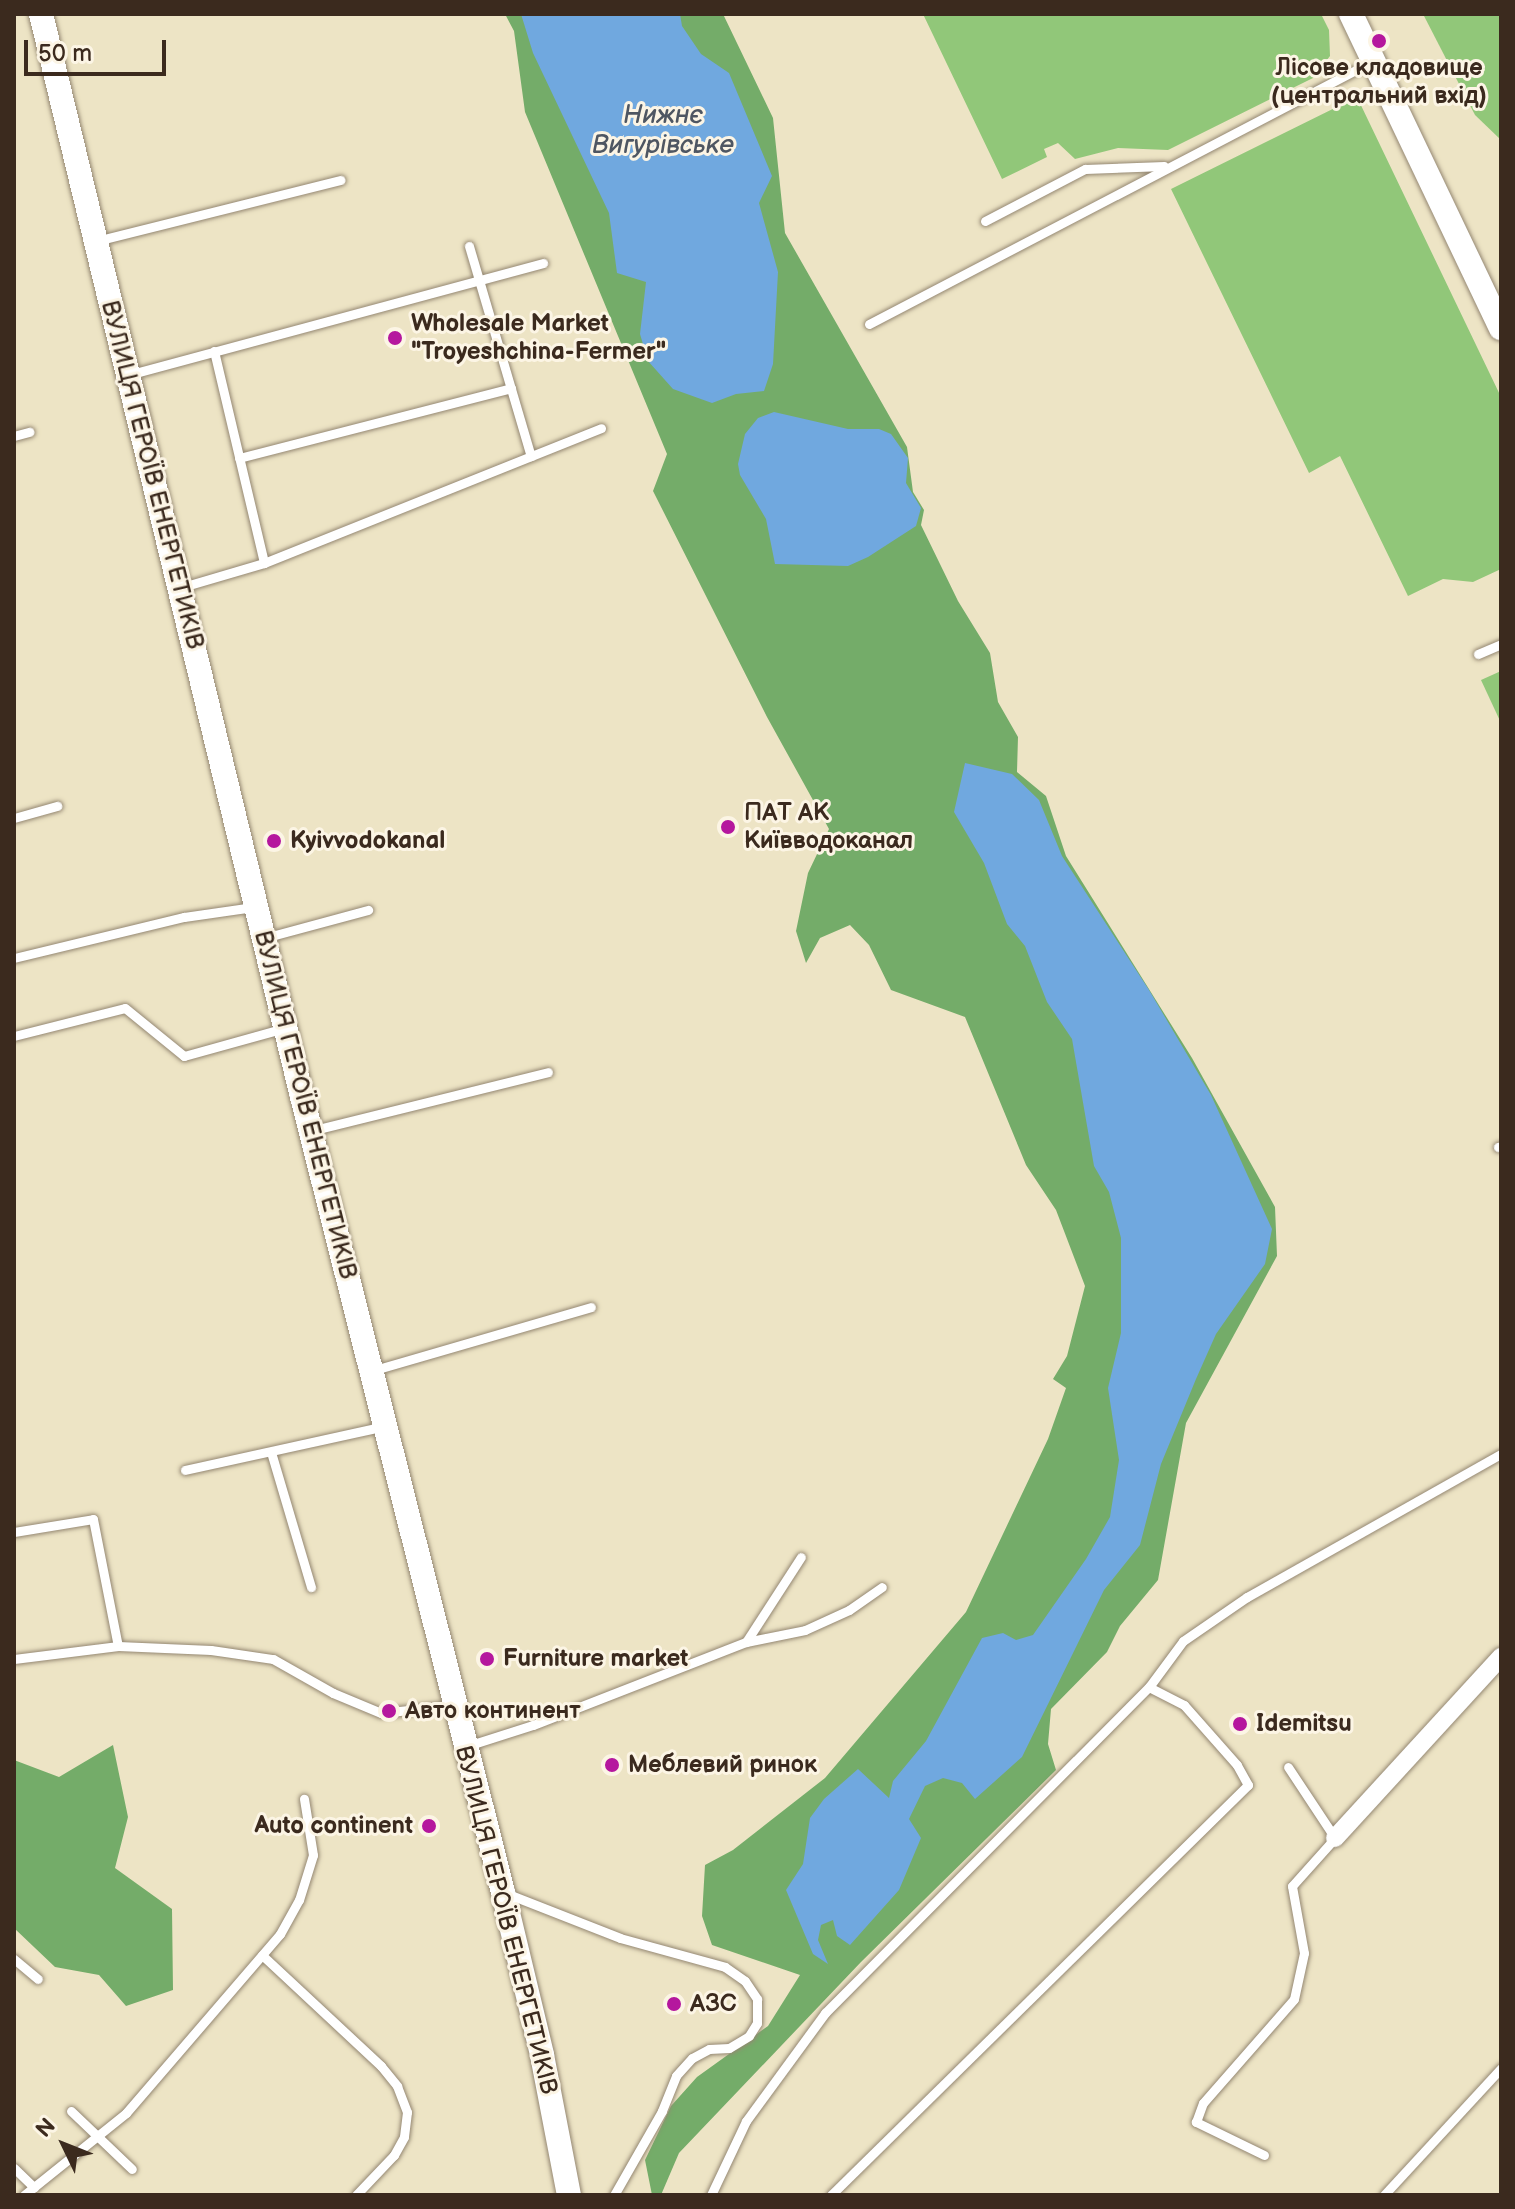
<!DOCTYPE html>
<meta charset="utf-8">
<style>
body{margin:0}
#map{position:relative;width:1515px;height:2209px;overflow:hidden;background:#ede4c5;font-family:"Balsamiq Sans",sans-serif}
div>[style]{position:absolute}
.green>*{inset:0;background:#91c779}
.forest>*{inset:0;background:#74ac69}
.water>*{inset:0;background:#70a8df}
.roads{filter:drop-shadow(0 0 2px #948772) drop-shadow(0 0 2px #948772)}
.service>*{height:9px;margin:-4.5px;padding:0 4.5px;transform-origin:4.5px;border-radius:4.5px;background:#fff}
.minor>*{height:18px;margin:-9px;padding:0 9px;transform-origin:9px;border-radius:9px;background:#fff}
.tertiary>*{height:24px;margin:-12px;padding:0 12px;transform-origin:12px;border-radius:12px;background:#fff}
.dots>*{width:22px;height:22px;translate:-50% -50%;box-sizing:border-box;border:4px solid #fcf5e5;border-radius:50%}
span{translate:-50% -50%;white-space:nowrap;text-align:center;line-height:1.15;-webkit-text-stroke:6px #fcf5e5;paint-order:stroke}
.poi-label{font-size:24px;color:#3b2a1e;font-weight:700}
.left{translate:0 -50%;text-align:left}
.right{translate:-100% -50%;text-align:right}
.street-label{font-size:24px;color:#3b2a1e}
.water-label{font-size:26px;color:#4e5662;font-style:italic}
.frame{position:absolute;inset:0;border:16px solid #3b2a1e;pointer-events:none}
.north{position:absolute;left:24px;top:2105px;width:80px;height:80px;-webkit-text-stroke:6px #fcf5e5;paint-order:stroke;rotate:313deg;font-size:22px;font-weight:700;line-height:32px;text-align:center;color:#3b2a1e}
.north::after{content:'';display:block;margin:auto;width:28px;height:36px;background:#3b2a1e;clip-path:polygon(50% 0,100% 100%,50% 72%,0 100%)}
.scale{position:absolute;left:24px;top:40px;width:142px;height:36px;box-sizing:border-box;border:4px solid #3b2a1e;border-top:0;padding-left:10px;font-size:24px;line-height:28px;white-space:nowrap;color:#3b2a1e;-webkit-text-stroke:6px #fcf5e5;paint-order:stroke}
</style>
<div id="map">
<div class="green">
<i style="clip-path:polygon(923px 14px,1321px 14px,1329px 30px,1330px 56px,1313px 78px,1168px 150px,1118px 148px,1075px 159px,1058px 143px,1044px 149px,1047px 157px,1002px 179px)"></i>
<i style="clip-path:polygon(1423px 14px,1501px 14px,1501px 140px,1475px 115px)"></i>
<i style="clip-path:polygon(1357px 97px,1501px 397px,1501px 569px,1473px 582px,1443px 579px,1408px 596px,1340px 456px,1309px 473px,1171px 189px)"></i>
<i style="clip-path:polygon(1501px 671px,1501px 723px,1481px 680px)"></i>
</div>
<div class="forest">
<i style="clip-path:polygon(505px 14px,723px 14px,773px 118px,785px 233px,907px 447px,913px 492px,924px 510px,921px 525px,958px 601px,990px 653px,998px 702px,1018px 737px,1017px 772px,1046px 796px,1066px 856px,1192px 1058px,1275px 1207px,1277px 1256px,1186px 1423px,1158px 1580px,1120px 1626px,1107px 1652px,1051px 1709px,1048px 1744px,1056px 1770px,861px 1962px,679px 2153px,661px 2195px,652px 2195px,645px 2160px,671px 2106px,697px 2077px,768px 2026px,800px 1975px,712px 1945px,702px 1916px,705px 1865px,733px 1850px,825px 1778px,966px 1612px,1048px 1439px,1066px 1388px,1053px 1379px,1067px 1356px,1085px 1286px,1056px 1210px,1026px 1165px,965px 1017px,891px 990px,869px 945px,850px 925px,820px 938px,806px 963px,796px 931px,808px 873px,829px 829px,767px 717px,653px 491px,667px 454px,525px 112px,514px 31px)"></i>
<i style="clip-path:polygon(113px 1745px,128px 1817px,115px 1868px,172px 1909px,173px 1990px,126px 2006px,99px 1975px,55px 1967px,14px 1928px,14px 1760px,59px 1777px)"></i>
</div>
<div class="water">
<i style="clip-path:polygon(521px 14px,680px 14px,682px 26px,701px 54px,729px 73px,772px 176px,759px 203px,778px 272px,773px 364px,764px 391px,736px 394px,712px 403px,673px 389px,648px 361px,640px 334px,646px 282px,617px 273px,609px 213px,533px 53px)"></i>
<i style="clip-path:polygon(774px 412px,848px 429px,879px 429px,891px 434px,908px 458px,906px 483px,921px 508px,916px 526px,868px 557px,848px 566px,775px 564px,766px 519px,740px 475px,738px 464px,745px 434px,758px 418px)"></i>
<i style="clip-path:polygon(965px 763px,1012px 774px,1039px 800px,1062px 856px,1149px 990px,1211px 1095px,1272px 1229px,1265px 1264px,1216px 1334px,1196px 1379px,1161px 1464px,1140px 1545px,1104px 1590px,1022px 1757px,975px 1799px,962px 1783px,943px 1778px,925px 1786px,909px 1819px,921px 1838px,899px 1890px,850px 1945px,837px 1936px,833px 1920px,821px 1925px,818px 1940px,828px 1964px,813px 1954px,786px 1890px,803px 1864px,810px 1818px,824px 1799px,858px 1769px,889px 1798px,893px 1781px,926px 1741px,982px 1638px,1003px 1633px,1016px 1640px,1033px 1635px,1086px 1559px,1110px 1517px,1119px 1460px,1108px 1388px,1121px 1333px,1121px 1238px,1109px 1192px,1094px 1166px,1072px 1039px,1047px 1002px,1025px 946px,1007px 924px,984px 863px,954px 812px)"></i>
</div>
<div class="roads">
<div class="service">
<i style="left:985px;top:221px;width:113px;rotate:-27.5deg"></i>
<i style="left:1085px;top:169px;width:79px;rotate:-2.2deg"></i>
<i style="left:96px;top:241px;width:252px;rotate:-14deg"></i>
<i style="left:469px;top:246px;width:219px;rotate:73.6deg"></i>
<i style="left:869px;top:324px;width:568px;rotate:-27.56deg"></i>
<i style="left:214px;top:351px;width:218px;rotate:76.7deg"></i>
<i style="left:128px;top:375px;width:430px;rotate:-15.1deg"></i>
<i style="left:14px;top:436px;width:16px;rotate:-15deg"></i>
<i style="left:239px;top:458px;width:281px;rotate:-14.4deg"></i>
<i style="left:179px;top:588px;width:89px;rotate:-16.4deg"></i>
<i style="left:264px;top:563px;width:363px;rotate:-21.8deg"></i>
<i style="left:1478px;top:654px;width:25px;rotate:-23deg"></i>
<i style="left:14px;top:818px;width:45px;rotate:-15.6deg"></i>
<i style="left:264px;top:938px;width:108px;rotate:-15.1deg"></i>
<i style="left:14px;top:958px;width:175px;rotate:-13.6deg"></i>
<i style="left:184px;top:917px;width:70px;rotate:-8.2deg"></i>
<i style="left:14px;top:1036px;width:114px;rotate:-14.2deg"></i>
<i style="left:125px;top:1008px;width:76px;rotate:39.1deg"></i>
<i style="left:184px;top:1056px;width:105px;rotate:-15.5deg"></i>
<i style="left:314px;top:1130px;width:241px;rotate:-13.9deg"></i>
<i style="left:1498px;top:1147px;width:3px;rotate:-18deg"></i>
<i style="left:371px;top:1371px;width:229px;rotate:-16.2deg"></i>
<i style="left:271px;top:1452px;width:141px;rotate:73.5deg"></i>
<i style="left:185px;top:1470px;width:205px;rotate:-12.4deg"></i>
<i style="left:14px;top:1532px;width:80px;rotate:-9.3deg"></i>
<i style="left:93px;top:1519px;width:129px;rotate:78.9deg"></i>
<i style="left:746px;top:1642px;width:101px;rotate:-57.1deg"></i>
<i style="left:14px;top:1659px;width:105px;rotate:-7.1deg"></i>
<i style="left:118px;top:1646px;width:93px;rotate:2.5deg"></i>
<i style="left:211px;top:1650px;width:63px;rotate:8.3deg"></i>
<i style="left:273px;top:1659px;width:69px;rotate:29.5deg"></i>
<i style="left:333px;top:1693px;width:52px;rotate:22.6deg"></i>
<i style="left:381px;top:1713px;width:74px;rotate:-6.2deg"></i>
<i style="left:467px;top:1746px;width:69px;rotate:-17.7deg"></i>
<i style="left:533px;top:1725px;width:229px;rotate:-21.3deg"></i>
<i style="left:746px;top:1642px;width:60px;rotate:-11.5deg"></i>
<i style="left:805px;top:1630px;width:48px;rotate:-24.4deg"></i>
<i style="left:849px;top:1610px;width:40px;rotate:-34.9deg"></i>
<i style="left:508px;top:1894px;width:120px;rotate:21.4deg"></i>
<i style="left:620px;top:1938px;width:109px;rotate:15.4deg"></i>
<i style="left:725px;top:1967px;width:24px;rotate:35deg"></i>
<i style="left:745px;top:1981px;width:22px;rotate:56deg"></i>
<i style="left:757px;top:1999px;width:24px;rotate:90deg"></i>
<i style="left:757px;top:2023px;width:15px;rotate:122deg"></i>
<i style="left:749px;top:2036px;width:23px;rotate:149deg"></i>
<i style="left:729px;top:2048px;width:20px;rotate:177deg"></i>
<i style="left:709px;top:2049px;width:19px;rotate:152deg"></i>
<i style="left:692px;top:2058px;width:24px;rotate:132deg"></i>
<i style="left:676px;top:2076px;width:38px;rotate:112deg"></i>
<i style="left:662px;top:2111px;width:97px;rotate:119.7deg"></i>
<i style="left:262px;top:1955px;width:163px;rotate:43deg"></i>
<i style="left:381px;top:2066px;width:26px;rotate:51deg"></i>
<i style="left:397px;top:2086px;width:28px;rotate:69deg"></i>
<i style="left:407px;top:2112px;width:25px;rotate:97deg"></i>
<i style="left:404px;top:2137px;width:21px;rotate:119deg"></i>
<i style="left:394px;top:2155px;width:55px;rotate:133.5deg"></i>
<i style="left:14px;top:1959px;width:31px;rotate:40deg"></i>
<i style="left:71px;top:2111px;width:84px;rotate:43.6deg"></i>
<i style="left:1264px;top:2155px;width:76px;rotate:-154.1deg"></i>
<i style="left:1196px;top:2122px;width:20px;rotate:-70deg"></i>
<i style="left:1203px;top:2103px;width:138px;rotate:-48.8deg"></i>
<i style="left:1294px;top:1999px;width:47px;rotate:-77.7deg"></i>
<i style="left:1304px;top:1953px;width:68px;rotate:-100.2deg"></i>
<i style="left:1292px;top:1886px;width:64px;rotate:-48.1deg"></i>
<i style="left:1335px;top:1838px;width:85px;rotate:-123.5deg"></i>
<i style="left:14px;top:2168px;width:28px;rotate:44deg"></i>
<i style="left:24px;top:2195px;width:131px;rotate:-38.8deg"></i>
<i style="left:126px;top:2113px;width:236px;rotate:-49.3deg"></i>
<i style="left:280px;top:1934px;width:39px;rotate:-61deg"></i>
<i style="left:299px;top:1900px;width:47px;rotate:-72.7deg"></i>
<i style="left:313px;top:1855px;width:57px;rotate:-99.1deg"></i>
<i style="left:711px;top:2195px;width:82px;rotate:-64.7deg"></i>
<i style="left:746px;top:2121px;width:134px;rotate:-53.8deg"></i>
<i style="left:825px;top:2013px;width:460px;rotate:-45.2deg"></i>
<i style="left:1149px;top:1687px;width:57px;rotate:-53.5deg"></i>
<i style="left:1183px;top:1641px;width:78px;rotate:-34.5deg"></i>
<i style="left:1247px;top:1597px;width:291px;rotate:-29.4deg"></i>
<i style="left:831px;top:2195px;width:585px;rotate:-44.52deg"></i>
<i style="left:1248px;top:1785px;width:23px;rotate:-119deg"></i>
<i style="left:1237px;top:1765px;width:80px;rotate:-131.5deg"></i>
<i style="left:1184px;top:1705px;width:39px;rotate:-153deg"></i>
<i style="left:1384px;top:2195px;width:173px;rotate:-47.3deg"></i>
</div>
<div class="minor">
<i style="left:1335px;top:1838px;width:246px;rotate:-47.5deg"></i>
</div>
<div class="tertiary">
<i style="left:41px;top:14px;width:1114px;rotate:76.45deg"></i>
<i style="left:302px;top:1097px;width:820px;rotate:75.81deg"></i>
<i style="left:503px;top:1892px;width:168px;rotate:76.5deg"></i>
<i style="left:542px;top:2055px;width:143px;rotate:79.1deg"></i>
<i style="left:1351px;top:14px;width:348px;rotate:64.5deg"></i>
</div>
</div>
<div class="dots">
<i style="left:1379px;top:41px;background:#b5179e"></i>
<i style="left:395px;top:338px;background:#b5179e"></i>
<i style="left:728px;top:827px;background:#b5179e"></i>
<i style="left:274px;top:841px;background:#b5179e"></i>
<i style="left:487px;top:1659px;background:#b5179e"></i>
<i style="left:389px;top:1711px;background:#b5179e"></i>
<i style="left:1240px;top:1724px;background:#b5179e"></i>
<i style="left:612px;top:1765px;background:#b5179e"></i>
<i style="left:429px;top:1826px;background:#b5179e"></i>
<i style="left:674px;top:2004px;background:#b5179e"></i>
</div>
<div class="poi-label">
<span style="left:1379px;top:82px">Лісове кладовище<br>(центральний вхід)</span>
<span class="left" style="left:411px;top:338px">Wholesale Market<br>"Troyeshchina-Fermer"</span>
<span class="left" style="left:744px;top:827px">ПАТ АК<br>Київводоканал</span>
<span class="left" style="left:290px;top:841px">Kyivvodokanal</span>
<span class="left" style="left:503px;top:1659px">Furniture market</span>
<span class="left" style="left:405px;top:1711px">Авто континент</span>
<span class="left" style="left:1256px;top:1724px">Idemitsu</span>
<span class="left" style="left:628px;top:1765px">Меблевий ринок</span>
<span class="right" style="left:413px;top:1826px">Auto continent</span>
<span class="left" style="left:690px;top:2004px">АЗС</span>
</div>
<div class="street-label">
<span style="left:152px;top:475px;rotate:76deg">ВУЛИЦЯ ГЕРОЇВ ЕНЕРГЕТИКІВ</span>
<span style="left:305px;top:1105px;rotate:76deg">ВУЛИЦЯ ГЕРОЇВ ЕНЕРГЕТИКІВ</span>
<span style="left:506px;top:1920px;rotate:76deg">ВУЛИЦЯ ГЕРОЇВ ЕНЕРГЕТИКІВ</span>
</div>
<div class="water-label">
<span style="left:663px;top:131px">Нижнє<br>Вигурівське</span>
</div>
<div class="frame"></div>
<div class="north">N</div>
<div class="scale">50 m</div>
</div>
